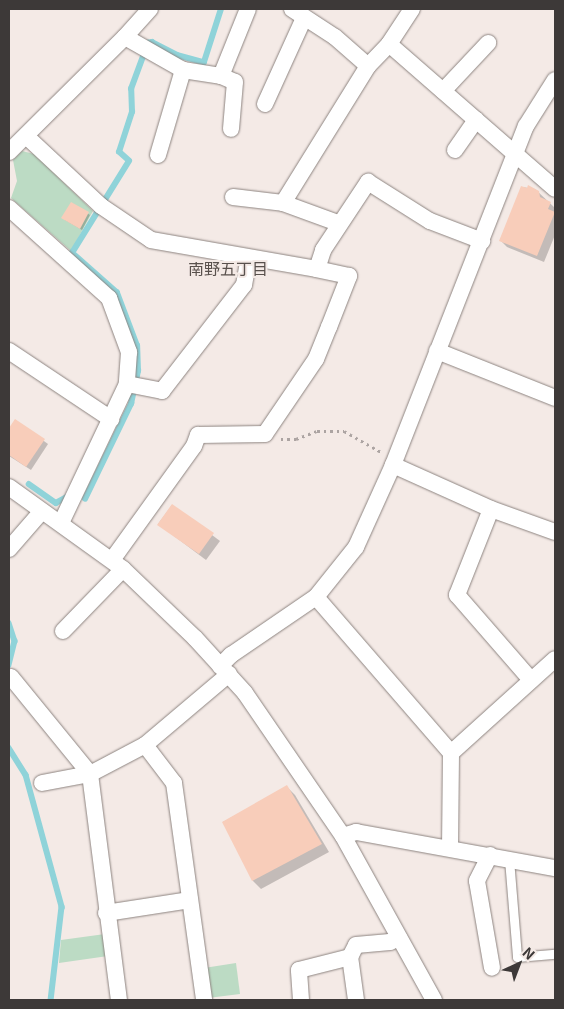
<!DOCTYPE html>
<meta charset="utf-8">
<style>
body{margin:0}
#map{position:relative;width:564px;height:1009px;overflow:hidden;background:#f4eae6;font-family:Georgia,"Noto Sans JP",serif}
div>[style]{position:absolute}
.green>*{inset:0;background:#bcdbc4}
.shadow>*{inset:0;background:#0003}
.stream>*{height:5.5px;margin:-2.75px;padding:0 2.75px;transform-origin:2.75px;border-radius:2.75px;background:#8fd3d9}
.building>*{inset:0;background:#f8cdba}
.path>*{height:3px;margin-top:-1.5px;transform-origin:0;background:repeating-linear-gradient(90deg,#aca4a2 0 2.5px,transparent 0 6.5px)}
.roads{filter:drop-shadow(0 0 1px #8d8480) drop-shadow(0 0 1px #8d8480)}
.lane>*{height:9px;margin:-4.5px;padding:0 4.5px;transform-origin:4.5px;border-radius:4.5px;background:#fff}
.street>*{height:16px;margin:-8px;padding:0 8px;transform-origin:8px;border-radius:8px;background:#fff}
span{translate:-50% -50%;white-space:nowrap;text-align:center;line-height:1.15;-webkit-text-stroke:4px #f4eae6;paint-order:stroke}
.neighbourhood-label{font-size:16px;color:#59514d}
.frame{position:absolute;inset:0;border:10px solid #3d3938;pointer-events:none}
.north{position:absolute;left:494px;top:939px;width:50px;height:50px;-webkit-text-stroke:4px #f4eae6;paint-order:stroke;rotate:43deg;font-size:14px;font-weight:700;line-height:20px;text-align:center;color:#3d3938}
.north::after{content:'';display:block;margin:auto;width:18px;height:22px;background:#3d3938;clip-path:polygon(50% 0,100% 100%,50% 72%,0 100%)}
</style>
<div id="map">
<div class="green">
<i style="clip-path:polygon(22px 151px,34px 154px,93px 211px,71px 251px,11px 198px,17px 181px,13px 160px)"></i>
<i style="clip-path:polygon(105px 934px,108px 956px,59px 963px,61px 940px)"></i>
<i style="clip-path:polygon(236px 963px,240px 994px,208px 998px,204px 968px)"></i>
</div>
<div class="shadow">
<i style="clip-path:polygon(522px 187px,535px 189px,555px 208px,555px 235px,544px 262px,507px 247px,500px 240px)"></i>
<i style="clip-path:polygon(72px 203px,90px 215px,82px 230px,65px 220px)"></i>
<i style="clip-path:polygon(15px 420px,48px 444px,31px 470px,9px 456px,9px 430px)"></i>
<i style="clip-path:polygon(172px 505px,220px 541px,206px 560px,158px 524px)"></i>
<i style="clip-path:polygon(287px 787px,295px 795px,329px 852px,261px 889px,253px 881px,223px 822px)"></i>
</div>
<div class="stream">
<i style="left:29px;top:484px;width:33px;rotate:35deg"></i>
<i style="left:56px;top:503px;width:13px;rotate:-29deg"></i>
<i style="left:85px;top:499px;width:106px;rotate:-64.2deg"></i>
<i style="left:131px;top:404px;width:34px;rotate:-78deg"></i>
<i style="left:138px;top:371px;width:25px;rotate:-92deg"></i>
<i style="left:137px;top:346px;width:57px;rotate:-110.7deg"></i>
<i style="left:117px;top:293px;width:60px;rotate:-138.4deg"></i>
<i style="left:72px;top:253px;width:108px;rotate:-58.2deg"></i>
<i style="left:129px;top:161px;width:13px;rotate:-138deg"></i>
<i style="left:119px;top:152px;width:42px;rotate:-72deg"></i>
<i style="left:132px;top:112px;width:23px;rotate:-92deg"></i>
<i style="left:131px;top:89px;width:49px;rotate:-69.7deg"></i>
<i style="left:148px;top:43px;width:4px;rotate:-14deg"></i>
<i style="left:152px;top:42px;width:28px;rotate:27deg"></i>
<i style="left:177px;top:55px;width:28px;rotate:15deg"></i>
<i style="left:204px;top:62px;width:56px;rotate:-72.2deg"></i>
<i style="left:9px;top:623px;width:19px;rotate:72deg"></i>
<i style="left:15px;top:641px;width:25px;rotate:104deg"></i>
<i style="left:9px;top:748px;width:32px;rotate:58deg"></i>
<i style="left:26px;top:775px;width:137px;rotate:74.7deg"></i>
<i style="left:62px;top:907px;width:94px;rotate:96.7deg"></i>
</div>
<div class="building">
<i style="clip-path:polygon(528px 185px,539px 191px,540px 197px,551px 202px,548px 209px,555px 212px,537px 256px,499px 241px,521px 186px,527px 188px)"></i>
<i style="clip-path:polygon(71px 202px,89px 212px,80px 229px,61px 218px)"></i>
<i style="clip-path:polygon(15px 419px,45px 439px,26px 467px,9px 455px,9px 428px)"></i>
<i style="clip-path:polygon(172px 504px,214px 533px,199px 554px,157px 525px)"></i>
<i style="clip-path:polygon(287px 785px,322px 844px,252px 881px,222px 822px)"></i>
</div>
<div class="path">
<i style="left:281px;top:439px;width:15px"></i>
<i style="left:296px;top:439px;width:22px;rotate:-21deg"></i>
<i style="left:317px;top:431px;width:27px"></i>
<i style="left:344px;top:431px;width:43px;rotate:29.6deg"></i>
</div>
<div class="roads">
<div class="lane">
<i style="left:509px;top:859px;width:98px;rotate:85.3deg"></i>
<i style="left:517px;top:957px;width:38px;rotate:-5deg"></i>
</div>
<div class="street">
<i style="left:150px;top:9px;width:38px;rotate:132deg"></i>
<i style="left:125px;top:37px;width:67px;rotate:29.6deg"></i>
<i style="left:183px;top:70px;width:38px;rotate:9deg"></i>
<i style="left:221px;top:76px;width:15px;rotate:23deg"></i>
<i style="left:235px;top:82px;width:47px;rotate:94.9deg"></i>
<i style="left:292px;top:9px;width:51px;rotate:33.1deg"></i>
<i style="left:335px;top:37px;width:44px;rotate:41.3deg"></i>
<i style="left:389px;top:44px;width:220px;rotate:41.1deg"></i>
<i style="left:221px;top:76px;width:72px;rotate:-68.1deg"></i>
<i style="left:443px;top:91px;width:66px;rotate:-46.8deg"></i>
<i style="left:265px;top:104px;width:94px;rotate:-65.6deg"></i>
<i style="left:26px;top:136px;width:103px;rotate:43deg"></i>
<i style="left:101px;top:206px;width:60px;rotate:34.2deg"></i>
<i style="left:151px;top:240px;width:169px;rotate:9.9deg"></i>
<i style="left:455px;top:150px;width:37px;rotate:-55deg"></i>
<i style="left:9px;top:152px;width:163px;rotate:-44.8deg"></i>
<i style="left:158px;top:155px;width:89px;rotate:-73.6deg"></i>
<i style="left:233px;top:197px;width:50px;rotate:6.8deg"></i>
<i style="left:283px;top:203px;width:59px;rotate:20deg"></i>
<i style="left:283px;top:203px;width:161px;rotate:-58.2deg"></i>
<i style="left:368px;top:66px;width:30px;rotate:-46deg"></i>
<i style="left:389px;top:44px;width:42px;rotate:-56.7deg"></i>
<i style="left:9px;top:208px;width:135px;rotate:42deg"></i>
<i style="left:109px;top:298px;width:58px;rotate:69.7deg"></i>
<i style="left:129px;top:352px;width:32px;rotate:94deg"></i>
<i style="left:127px;top:384px;width:154px;rotate:115.4deg"></i>
<i style="left:9px;top:351px;width:123px;rotate:33.7deg"></i>
<i style="left:437px;top:351px;width:127px;rotate:21.7deg"></i>
<i style="left:127px;top:384px;width:36px;rotate:11deg"></i>
<i style="left:162px;top:391px;width:134px;rotate:-52.3deg"></i>
<i style="left:244px;top:285px;width:27px;rotate:-80deg"></i>
<i style="left:393px;top:465px;width:107px;rotate:24.2deg"></i>
<i style="left:9px;top:487px;width:140px;rotate:35.7deg"></i>
<i style="left:123px;top:569px;width:100px;rotate:43.8deg"></i>
<i style="left:195px;top:638px;width:74px;rotate:47.7deg"></i>
<i style="left:245px;top:693px;width:173px;rotate:55.6deg"></i>
<i style="left:343px;top:836px;width:188px;rotate:61deg"></i>
<i style="left:9px;top:549px;width:50px;rotate:-49deg"></i>
<i style="left:112px;top:560px;width:140px;rotate:-54.3deg"></i>
<i style="left:194px;top:446px;width:12px;rotate:-70deg"></i>
<i style="left:198px;top:435px;width:67px;rotate:-0.9deg"></i>
<i style="left:265px;top:434px;width:91px;rotate:-55.8deg"></i>
<i style="left:316px;top:359px;width:35px;rotate:-68deg"></i>
<i style="left:329px;top:327px;width:55px;rotate:-68.6deg"></i>
<i style="left:349px;top:276px;width:33px;rotate:-168deg"></i>
<i style="left:317px;top:269px;width:20px;rotate:-72deg"></i>
<i style="left:323px;top:250px;width:82px;rotate:-56.5deg"></i>
<i style="left:368px;top:182px;width:73px;rotate:32.2deg"></i>
<i style="left:430px;top:221px;width:56px;rotate:21deg"></i>
<i style="left:316px;top:597px;width:206px;rotate:49.1deg"></i>
<i style="left:451px;top:753px;width:94px;rotate:90.6deg"></i>
<i style="left:63px;top:631px;width:86px;rotate:-45.9deg"></i>
<i style="left:220px;top:666px;width:16px;rotate:-45deg"></i>
<i style="left:231px;top:655px;width:103px;rotate:-34.3deg"></i>
<i style="left:316px;top:597px;width:64px;rotate:-51.3deg"></i>
<i style="left:356px;top:547px;width:90px;rotate:-65.7deg"></i>
<i style="left:393px;top:465px;width:364px;rotate:-68.6deg"></i>
<i style="left:526px;top:126px;width:54px;rotate:-57.8deg"></i>
<i style="left:11px;top:677px;width:125px;rotate:50.8deg"></i>
<i style="left:90px;top:774px;width:228px;rotate:82.7deg"></i>
<i style="left:531px;top:680px;width:113px;rotate:-131deg"></i>
<i style="left:457px;top:595px;width:92px;rotate:-68.4deg"></i>
<i style="left:491px;top:509px;width:68px;rotate:19.8deg"></i>
<i style="left:145px;top:745px;width:48px;rotate:52.7deg"></i>
<i style="left:174px;top:783px;width:219px;rotate:82.1deg"></i>
<i style="left:451px;top:753px;width:140px;rotate:-42.1deg"></i>
<i style="left:42px;top:783px;width:49px;rotate:-10.6deg"></i>
<i style="left:90px;top:774px;width:62px;rotate:-27.8deg"></i>
<i style="left:145px;top:745px;width:110px;rotate:-40.2deg"></i>
<i style="left:343px;top:836px;width:14px;rotate:-17deg"></i>
<i style="left:356px;top:832px;width:202px;rotate:10.3deg"></i>
<i style="left:490px;top:855px;width:29px;rotate:117deg"></i>
<i style="left:477px;top:881px;width:88px;rotate:80.2deg"></i>
<i style="left:106px;top:913px;width:85px;rotate:-8.8deg"></i>
<i style="left:301px;top:1000px;width:30px;rotate:-94deg"></i>
<i style="left:299px;top:970px;width:53px;rotate:-14.3deg"></i>
<i style="left:356px;top:1000px;width:43px;rotate:-97.9deg"></i>
<i style="left:350px;top:957px;width:13px;rotate:-63deg"></i>
<i style="left:356px;top:945px;width:34px;rotate:-5deg"></i>
<i style="left:390px;top:942px;width:10px;rotate:-24deg"></i>
</div>
</div>
<div class="neighbourhood-label">
<span style="left:228px;top:268px">南野五丁目</span>
</div>
<div class="frame"></div>
<div class="north">N</div>
</div>
